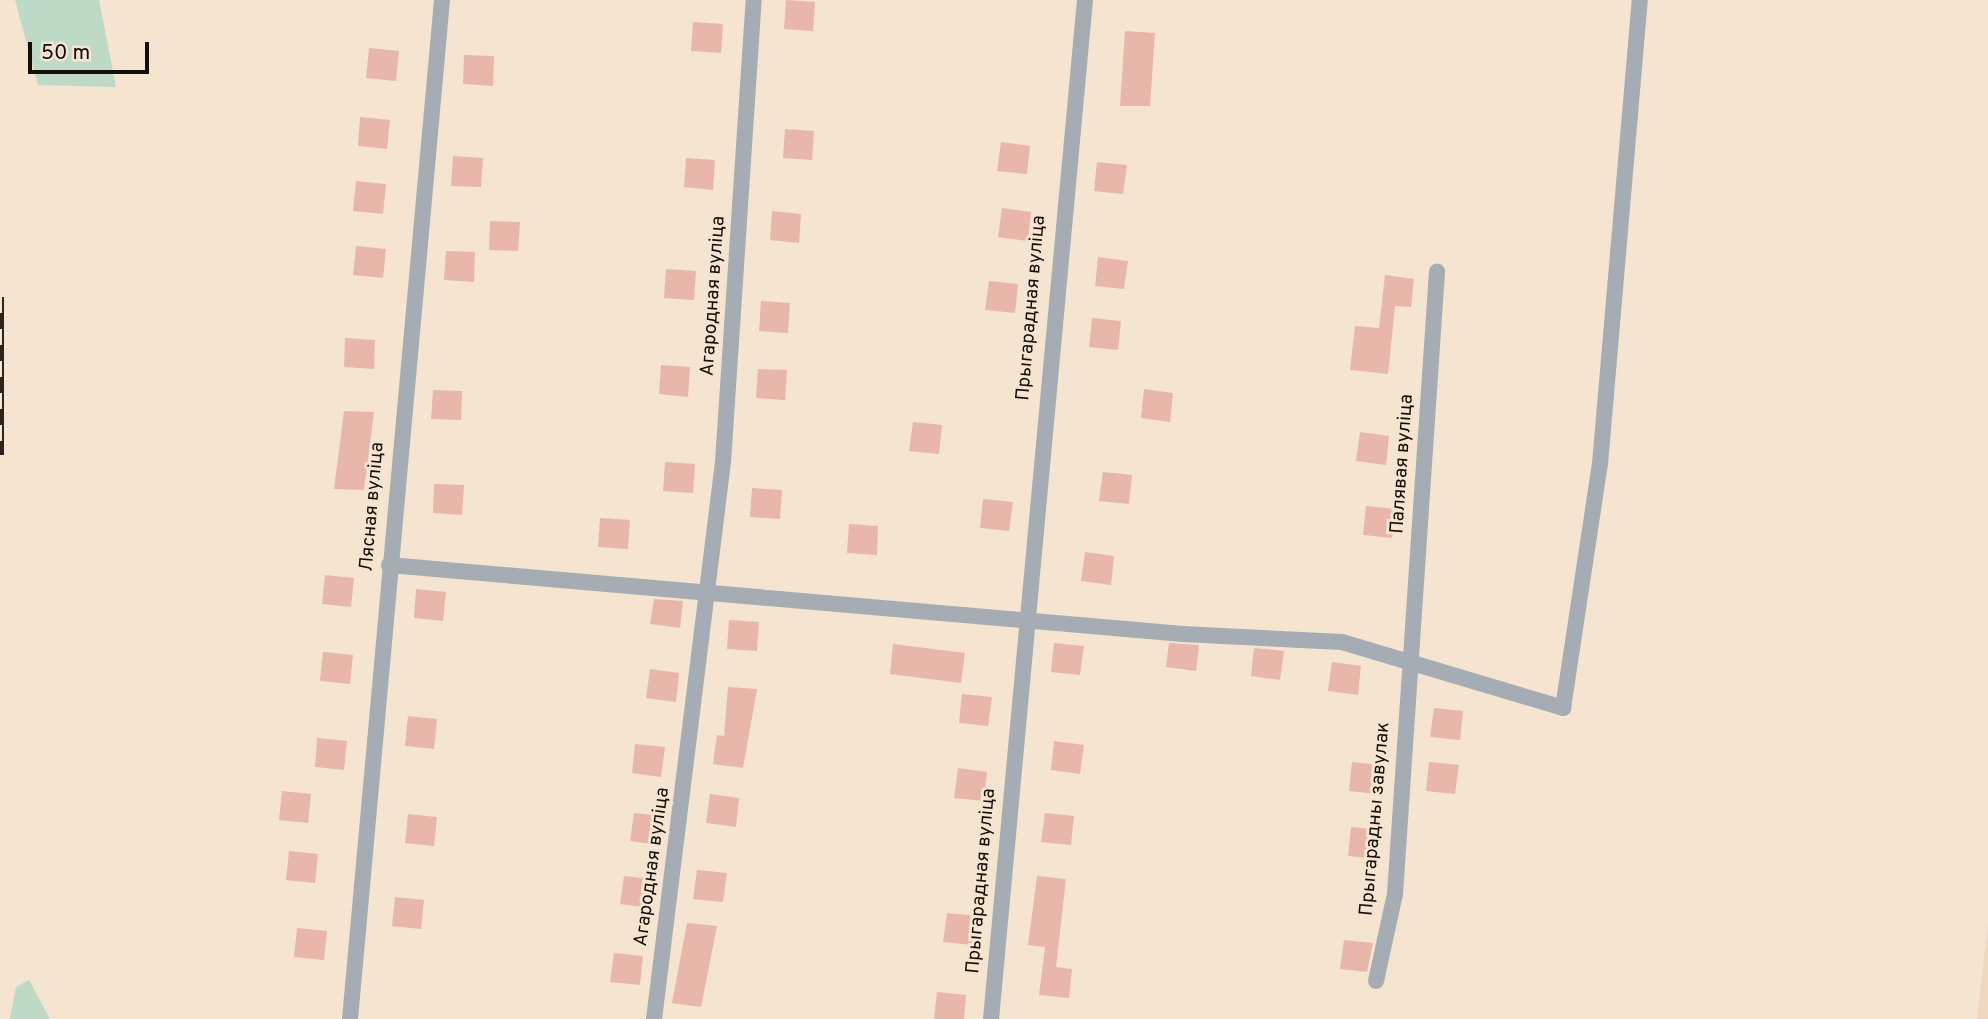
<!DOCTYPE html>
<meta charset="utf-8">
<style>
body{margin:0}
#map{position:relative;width:1988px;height:1019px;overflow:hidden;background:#f4e4d0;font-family:Overpass,sans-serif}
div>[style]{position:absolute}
.built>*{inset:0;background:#eed8bf}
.green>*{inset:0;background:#bedac7}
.building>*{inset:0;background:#e8b7aa}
.street>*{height:16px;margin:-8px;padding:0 8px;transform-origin:8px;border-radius:8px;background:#a5acb4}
.rail>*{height:8px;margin-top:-4px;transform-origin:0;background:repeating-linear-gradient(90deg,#f4e4d0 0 16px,#2c251e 0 32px);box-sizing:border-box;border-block:2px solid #2c251e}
span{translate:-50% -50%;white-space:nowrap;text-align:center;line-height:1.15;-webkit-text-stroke:6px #f4e4d0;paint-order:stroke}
.street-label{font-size:19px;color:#140e08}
.scale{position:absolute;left:28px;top:42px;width:121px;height:32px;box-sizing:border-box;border:4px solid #140e08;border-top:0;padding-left:9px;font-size:21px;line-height:24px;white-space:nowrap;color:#140e08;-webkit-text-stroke:5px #f4e4d0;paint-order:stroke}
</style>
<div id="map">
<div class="built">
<i style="clip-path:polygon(1988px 924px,1988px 1019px,1977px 1019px)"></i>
</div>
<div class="green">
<i style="clip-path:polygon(15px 0,99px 0,116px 87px,38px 85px)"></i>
<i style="clip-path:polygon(29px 980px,50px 1019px,10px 1019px,16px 987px)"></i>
</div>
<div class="building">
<i style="clip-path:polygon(786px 0,815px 2px,813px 31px,784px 29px)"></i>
<i style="clip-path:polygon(693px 22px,723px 24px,721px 53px,691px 51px)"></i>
<i style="clip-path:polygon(1125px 31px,1155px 33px,1150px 106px,1120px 106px)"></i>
<i style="clip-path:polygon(369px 48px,399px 51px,396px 81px,366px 78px)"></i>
<i style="clip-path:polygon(464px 55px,494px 56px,493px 86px,463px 84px)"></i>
<i style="clip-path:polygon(360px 117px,390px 120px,387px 149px,358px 146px)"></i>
<i style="clip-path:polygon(785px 129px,814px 131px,812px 160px,783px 158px)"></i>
<i style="clip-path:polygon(1001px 142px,1030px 146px,1027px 174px,997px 171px)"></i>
<i style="clip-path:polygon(453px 156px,483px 158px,481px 187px,451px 186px)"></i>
<i style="clip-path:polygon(686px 158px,715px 160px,713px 190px,684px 187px)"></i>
<i style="clip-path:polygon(1097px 162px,1127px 165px,1123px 194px,1094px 191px)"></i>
<i style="clip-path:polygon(356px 181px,386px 184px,383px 214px,353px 211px)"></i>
<i style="clip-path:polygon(1002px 208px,1031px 212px,1028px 241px,998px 237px)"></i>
<i style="clip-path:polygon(772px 211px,801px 214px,799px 243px,770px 240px)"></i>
<i style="clip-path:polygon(490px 221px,520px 222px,518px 251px,489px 250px)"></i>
<i style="clip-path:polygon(356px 246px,386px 249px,383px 278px,353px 275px)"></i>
<i style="clip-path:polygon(446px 251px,475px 252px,474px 282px,444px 280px)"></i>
<i style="clip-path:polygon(1098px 257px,1128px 261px,1124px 289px,1095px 286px)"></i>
<i style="clip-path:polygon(666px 269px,696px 271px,694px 300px,664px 298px)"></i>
<i style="clip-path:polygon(1385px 275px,1414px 279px,1411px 307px,1395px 306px,1388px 374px,1350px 370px,1355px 326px,1379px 328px)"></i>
<i style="clip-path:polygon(989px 281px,1018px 284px,1015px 313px,985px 310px)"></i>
<i style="clip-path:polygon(761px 301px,790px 303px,788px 333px,759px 331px)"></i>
<i style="clip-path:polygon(1092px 318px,1121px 321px,1118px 350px,1089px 347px)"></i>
<i style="clip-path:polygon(345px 338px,375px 340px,374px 369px,344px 367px)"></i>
<i style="clip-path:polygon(661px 365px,690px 367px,688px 397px,659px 394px)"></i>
<i style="clip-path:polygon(758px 369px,787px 370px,785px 400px,756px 398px)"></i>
<i style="clip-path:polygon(1144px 389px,1173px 393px,1170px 422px,1141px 418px)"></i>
<i style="clip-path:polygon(433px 390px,462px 391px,461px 420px,431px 419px)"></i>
<i style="clip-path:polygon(344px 411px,374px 412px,364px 490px,334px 489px)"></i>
<i style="clip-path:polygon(913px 422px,942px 425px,939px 454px,909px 451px)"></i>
<i style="clip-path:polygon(1360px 432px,1389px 436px,1386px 465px,1356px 461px)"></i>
<i style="clip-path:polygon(665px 462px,695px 464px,693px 493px,663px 491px)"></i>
<i style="clip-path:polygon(1103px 472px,1132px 475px,1129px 504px,1099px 501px)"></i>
<i style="clip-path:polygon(434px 484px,464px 485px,462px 515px,433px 513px)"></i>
<i style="clip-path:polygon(752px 488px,782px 490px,780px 519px,750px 517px)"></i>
<i style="clip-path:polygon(983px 499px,1013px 502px,1009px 531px,980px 528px)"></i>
<i style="clip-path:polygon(1366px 506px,1396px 509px,1392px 538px,1363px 535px)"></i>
<i style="clip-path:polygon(600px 518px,630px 520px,628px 549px,598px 547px)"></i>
<i style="clip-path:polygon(849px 524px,878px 526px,877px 555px,847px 553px)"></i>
<i style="clip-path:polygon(1085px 552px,1114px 556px,1111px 585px,1081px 581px)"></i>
<i style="clip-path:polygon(325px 575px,354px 578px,351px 607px,322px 604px)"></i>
<i style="clip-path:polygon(416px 589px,446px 592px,443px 621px,414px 618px)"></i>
<i style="clip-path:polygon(654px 599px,683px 601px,680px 628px,650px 624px)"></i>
<i style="clip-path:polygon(729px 620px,759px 622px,757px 651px,727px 649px)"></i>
<i style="clip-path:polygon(1054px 643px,1084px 646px,1080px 675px,1051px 672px)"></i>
<i style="clip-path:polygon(1169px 643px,1199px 645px,1196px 671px,1166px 667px)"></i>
<i style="clip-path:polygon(893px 644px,965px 653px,961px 683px,890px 674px)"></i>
<i style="clip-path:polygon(1254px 648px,1284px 651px,1280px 680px,1251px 676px)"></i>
<i style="clip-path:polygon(323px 652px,353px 655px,350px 684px,320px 681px)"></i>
<i style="clip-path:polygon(1332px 662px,1361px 666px,1358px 695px,1328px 691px)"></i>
<i style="clip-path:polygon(650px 669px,679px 673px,676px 702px,646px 698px)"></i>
<i style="clip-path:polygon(728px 687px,757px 689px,743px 768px,713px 764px,717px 735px,724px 736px)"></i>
<i style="clip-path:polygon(962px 694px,992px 697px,988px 726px,959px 723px)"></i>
<i style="clip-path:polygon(1434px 708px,1463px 711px,1460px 740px,1430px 737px)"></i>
<i style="clip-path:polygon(408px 716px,437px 719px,434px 749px,405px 746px)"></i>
<i style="clip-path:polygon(317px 738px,347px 741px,344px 770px,315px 767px)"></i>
<i style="clip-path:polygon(1054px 741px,1084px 745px,1080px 774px,1051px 770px)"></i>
<i style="clip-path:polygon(635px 744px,665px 747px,661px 777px,632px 773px)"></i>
<i style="clip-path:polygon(1352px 762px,1382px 765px,1378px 794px,1349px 791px)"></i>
<i style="clip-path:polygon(1429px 762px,1459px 765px,1455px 794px,1426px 791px)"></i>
<i style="clip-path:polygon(958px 768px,987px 772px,984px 801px,954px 798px)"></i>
<i style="clip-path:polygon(282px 791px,311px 794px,308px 823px,279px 820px)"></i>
<i style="clip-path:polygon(710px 794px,739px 798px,736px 827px,706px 823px)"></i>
<i style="clip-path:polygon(634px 813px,663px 816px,660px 845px,630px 841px)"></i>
<i style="clip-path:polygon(1045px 813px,1074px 816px,1071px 845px,1041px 842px)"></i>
<i style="clip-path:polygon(408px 814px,437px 817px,434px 846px,405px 843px)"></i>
<i style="clip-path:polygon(1351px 827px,1381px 830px,1377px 859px,1348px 856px)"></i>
<i style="clip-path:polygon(289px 851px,318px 854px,315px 883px,286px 880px)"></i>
<i style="clip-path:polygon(697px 870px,727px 873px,723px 902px,693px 899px)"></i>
<i style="clip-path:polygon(624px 876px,653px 879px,650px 908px,620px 904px)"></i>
<i style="clip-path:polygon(1037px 876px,1066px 879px,1056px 967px,1072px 969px,1069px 998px,1039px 995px,1045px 947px,1028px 945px)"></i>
<i style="clip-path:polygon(395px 897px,424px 900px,421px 929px,392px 926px)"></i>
<i style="clip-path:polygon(947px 913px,976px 916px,973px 945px,943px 942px)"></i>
<i style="clip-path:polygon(687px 923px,717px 926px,701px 1007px,672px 1003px)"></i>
<i style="clip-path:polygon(297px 928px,327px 931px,324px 960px,294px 957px)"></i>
<i style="clip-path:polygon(1344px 940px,1373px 943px,1367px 972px,1340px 969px)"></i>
<i style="clip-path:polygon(614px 953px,643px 956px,640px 985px,610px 982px)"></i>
<i style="clip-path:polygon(937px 992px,966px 995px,964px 1019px,934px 1019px)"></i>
</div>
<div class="street">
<i style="left:389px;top:565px;width:797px;rotate:4.97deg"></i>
<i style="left:1183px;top:634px;width:159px;rotate:2.9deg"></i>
<i style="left:1342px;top:642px;width:231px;rotate:16.6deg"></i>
<i style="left:1563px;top:708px;width:247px;rotate:-81.4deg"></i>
<i style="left:1600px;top:464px;width:466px;rotate:-85.1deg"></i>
<i style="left:1376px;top:981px;width:89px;rotate:-77.7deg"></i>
<i style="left:1395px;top:894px;width:624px;rotate:-86.14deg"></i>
<i style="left:350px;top:1019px;width:1023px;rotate:-84.84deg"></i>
<i style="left:654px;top:1019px;width:561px;rotate:-82.94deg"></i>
<i style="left:723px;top:462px;width:463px;rotate:-86.2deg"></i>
<i style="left:991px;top:1019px;width:1023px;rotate:-84.73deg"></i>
</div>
<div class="rail">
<i style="left:0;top:297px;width:158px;rotate:90deg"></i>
</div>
<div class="street-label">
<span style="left:714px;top:296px;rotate:-86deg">Агародная вуліца</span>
<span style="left:1032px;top:308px;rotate:-85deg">Прыгарадная вуліца</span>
<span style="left:1403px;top:464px;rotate:-86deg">Палявая вуліца</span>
<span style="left:373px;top:507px;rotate:-85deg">Лясная вуліца</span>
<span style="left:1376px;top:819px;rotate:-85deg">Прыгарадны завулак</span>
<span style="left:653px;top:867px;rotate:-82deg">Агародная вуліца</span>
<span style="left:982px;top:881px;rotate:-85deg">Прыгарадная вуліца</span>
</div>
<div class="scale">50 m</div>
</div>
